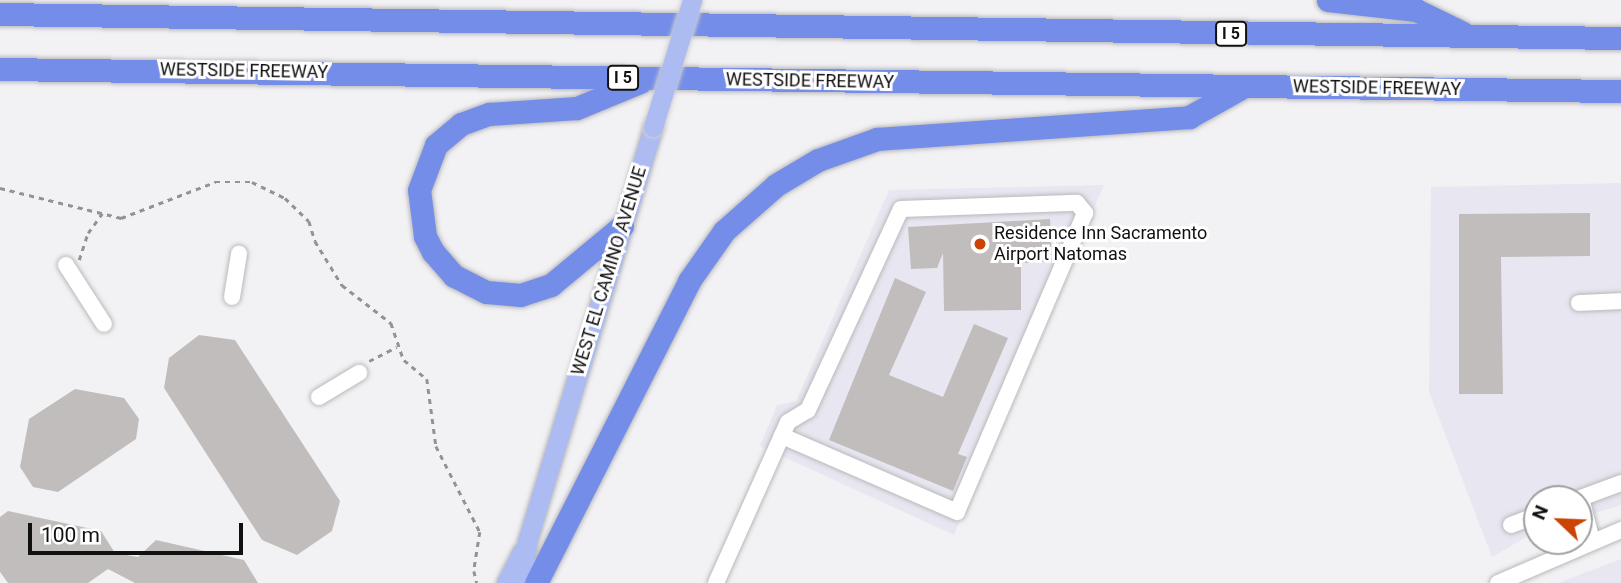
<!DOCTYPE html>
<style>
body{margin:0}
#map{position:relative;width:1621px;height:583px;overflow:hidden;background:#f2f2f5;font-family:Roboto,sans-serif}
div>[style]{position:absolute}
.built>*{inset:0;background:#e8e7f1}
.building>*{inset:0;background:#c0bdbc}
.path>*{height:2.5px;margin-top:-1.25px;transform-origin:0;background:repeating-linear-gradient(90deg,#939395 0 5px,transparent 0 10px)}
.roads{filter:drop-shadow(0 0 2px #b9b9bb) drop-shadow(0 0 2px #b9b9bb)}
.minor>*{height:16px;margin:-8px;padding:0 8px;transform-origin:8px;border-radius:8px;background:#fff}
.major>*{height:19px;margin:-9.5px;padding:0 9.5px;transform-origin:9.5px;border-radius:9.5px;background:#acbbf2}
.highway>*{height:23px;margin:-11.5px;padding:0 11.5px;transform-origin:11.5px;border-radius:11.5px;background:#748de9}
.bridges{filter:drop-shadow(0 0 2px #cfcfd0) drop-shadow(0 0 2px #cfcfd0)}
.major-bridge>*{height:19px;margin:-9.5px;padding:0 9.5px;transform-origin:9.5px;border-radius:9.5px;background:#acbbf2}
.dots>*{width:19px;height:19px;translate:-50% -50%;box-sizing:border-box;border:4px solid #fff;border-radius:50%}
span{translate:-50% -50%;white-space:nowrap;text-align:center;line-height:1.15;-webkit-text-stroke:6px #fff;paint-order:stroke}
.shield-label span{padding:2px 5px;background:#fff;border:2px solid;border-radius:5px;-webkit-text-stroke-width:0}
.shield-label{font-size:16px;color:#111112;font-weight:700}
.street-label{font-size:18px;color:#111112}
.poi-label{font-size:18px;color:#111112}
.left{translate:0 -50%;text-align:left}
.north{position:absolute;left:1523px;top:485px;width:70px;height:70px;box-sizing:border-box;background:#fff;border:2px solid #a0a0a0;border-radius:50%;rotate:293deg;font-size:19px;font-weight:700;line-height:28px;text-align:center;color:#111112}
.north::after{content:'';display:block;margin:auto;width:24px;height:32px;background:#ca4404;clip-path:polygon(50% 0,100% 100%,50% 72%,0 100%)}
.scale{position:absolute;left:28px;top:523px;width:215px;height:32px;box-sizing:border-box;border:4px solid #111112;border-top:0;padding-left:9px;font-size:21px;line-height:24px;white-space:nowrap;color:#111112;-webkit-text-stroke:5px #fff;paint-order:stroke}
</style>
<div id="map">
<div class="built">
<i style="clip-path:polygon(1621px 183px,1621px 505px,1579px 518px,1579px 499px,1537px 499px,1537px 531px,1492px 557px,1429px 392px,1431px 187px)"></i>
<i style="clip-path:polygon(1104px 185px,954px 535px,760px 446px,777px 405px,796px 401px,889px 190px)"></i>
<i style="clip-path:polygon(1621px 559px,1621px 583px,1559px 583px,1563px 581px)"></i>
</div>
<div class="building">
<i style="clip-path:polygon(1590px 213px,1590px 256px,1501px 257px,1503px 394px,1459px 394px,1459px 214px)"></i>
<i style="clip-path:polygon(1050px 219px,1052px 262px,1021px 263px,1021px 310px,944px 311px,943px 253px,937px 268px,911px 269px,908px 227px)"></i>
<i style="clip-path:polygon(895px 278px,926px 292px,889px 375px,943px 397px,974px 324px,1008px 338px,958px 454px,967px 457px,953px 491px,829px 440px)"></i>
<i style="clip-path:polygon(199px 335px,235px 340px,340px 501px,332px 531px,297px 555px,262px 540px,164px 388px,169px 358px)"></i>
<i style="clip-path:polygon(75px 389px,124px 398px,139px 419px,136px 439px,58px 492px,33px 487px,20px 467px,29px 419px)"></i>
<i style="clip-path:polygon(8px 511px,101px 531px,115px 553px,138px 557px,156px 540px,244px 560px,258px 583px,135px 583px,108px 569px,88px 583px,8px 583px,0 572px,0 517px)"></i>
</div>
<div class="path">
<i style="left:0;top:188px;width:125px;rotate:13.9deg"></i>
<i style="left:121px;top:218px;width:101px;rotate:-21deg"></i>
<i style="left:215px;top:182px;width:37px"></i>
<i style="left:252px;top:182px;width:37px;rotate:26deg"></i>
<i style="left:285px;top:198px;width:33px;rotate:44deg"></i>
<i style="left:309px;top:221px;width:21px;rotate:73deg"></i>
<i style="left:315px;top:241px;width:52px;rotate:58.5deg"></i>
<i style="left:342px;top:285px;width:62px;rotate:37.8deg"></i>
<i style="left:391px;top:323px;width:39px;rotate:71deg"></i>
<i style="left:404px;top:360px;width:30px;rotate:40deg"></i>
<i style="left:427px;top:379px;width:68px;rotate:82.3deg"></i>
<i style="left:436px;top:446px;width:97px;rotate:62.9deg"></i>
<i style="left:480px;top:532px;width:39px;rotate:99deg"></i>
<i style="left:474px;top:571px;width:12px;rotate:76deg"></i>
<i style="left:79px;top:260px;width:28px;rotate:-72deg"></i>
<i style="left:88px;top:233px;width:24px;rotate:-54deg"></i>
<i style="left:369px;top:361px;width:31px;rotate:-27deg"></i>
</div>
<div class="roads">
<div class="minor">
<i style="left:66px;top:265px;width:70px;rotate:57.2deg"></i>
<i style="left:232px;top:297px;width:44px;rotate:-80.8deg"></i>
<i style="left:1579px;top:303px;width:42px;rotate:-2.7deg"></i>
<i style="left:319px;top:397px;width:47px;rotate:-31deg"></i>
<i style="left:1581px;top:498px;width:44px;rotate:75.7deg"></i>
<i style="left:1578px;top:499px;width:46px;rotate:-20.4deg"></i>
<i style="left:1511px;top:525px;width:28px;rotate:-21deg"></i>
<i style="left:716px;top:583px;width:176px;rotate:-65.9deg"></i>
<i style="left:788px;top:422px;width:23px;rotate:-31deg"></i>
<i style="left:808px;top:410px;width:221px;rotate:-65.2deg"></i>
<i style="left:901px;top:209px;width:176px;rotate:-2deg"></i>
<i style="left:1077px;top:203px;width:13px;rotate:51deg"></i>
<i style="left:1085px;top:213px;width:325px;rotate:113.2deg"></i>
<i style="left:957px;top:512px;width:191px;rotate:-156.5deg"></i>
<i style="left:1498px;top:583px;width:134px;rotate:-23.3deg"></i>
</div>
<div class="major">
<i style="left:506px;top:583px;width:35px;rotate:-63deg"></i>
<i style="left:522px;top:583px;width:41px;rotate:-83deg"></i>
<i style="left:527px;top:542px;width:434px;rotate:-73.1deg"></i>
</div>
<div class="highway">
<i style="left:1328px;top:0;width:89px;rotate:6.5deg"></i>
<i style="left:1416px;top:10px;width:52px;rotate:26.1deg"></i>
<i style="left:0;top:14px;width:1621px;rotate:0.85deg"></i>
<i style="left:0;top:69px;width:1621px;rotate:0.78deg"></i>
<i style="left:622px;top:226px;width:92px;rotate:140.3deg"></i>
<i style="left:551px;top:285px;width:32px;rotate:162deg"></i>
<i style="left:521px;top:295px;width:35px;rotate:-175deg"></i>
<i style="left:486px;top:292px;width:36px;rotate:-153deg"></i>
<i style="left:454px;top:276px;width:32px;rotate:-131deg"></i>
<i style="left:433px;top:252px;width:18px;rotate:-117deg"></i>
<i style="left:425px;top:236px;width:46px;rotate:-97.4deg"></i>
<i style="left:419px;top:190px;width:48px;rotate:-69.3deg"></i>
<i style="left:436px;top:145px;width:33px;rotate:-40deg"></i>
<i style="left:461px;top:124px;width:30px;rotate:-20deg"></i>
<i style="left:489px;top:114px;width:88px;rotate:-3.9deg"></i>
<i style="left:577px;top:108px;width:68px;rotate:-22.4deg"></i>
<i style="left:536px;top:583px;width:339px;rotate:-63.1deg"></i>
<i style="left:689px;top:281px;width:61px;rotate:-55deg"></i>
<i style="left:724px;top:231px;width:69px;rotate:-41.5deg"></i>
<i style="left:776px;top:185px;width:49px;rotate:-30.8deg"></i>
<i style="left:818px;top:160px;width:63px;rotate:-19.6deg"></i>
<i style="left:877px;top:139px;width:313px;rotate:-4deg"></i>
<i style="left:1189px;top:117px;width:62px;rotate:-29.1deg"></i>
</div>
</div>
<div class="bridges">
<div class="major-bridge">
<i style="left:653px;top:127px;width:133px;rotate:-72.9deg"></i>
</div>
</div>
<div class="dots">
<i style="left:980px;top:244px;background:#ca4404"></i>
</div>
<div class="shield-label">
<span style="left:1231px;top:34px">I 5</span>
<span style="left:623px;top:78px">I 5</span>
</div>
<div class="street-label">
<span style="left:244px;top:71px;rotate:1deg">WESTSIDE FREEWAY</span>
<span style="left:810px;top:81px;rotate:1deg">WESTSIDE FREEWAY</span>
<span style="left:1377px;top:88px;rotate:1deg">WESTSIDE FREEWAY</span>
<span style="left:609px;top:271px;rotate:-73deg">WEST EL CAMINO AVENUE</span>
</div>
<div class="poi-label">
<span class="left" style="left:994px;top:244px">Residence Inn Sacramento<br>Airport Natomas</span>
</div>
<div class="north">N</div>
<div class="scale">100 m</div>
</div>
